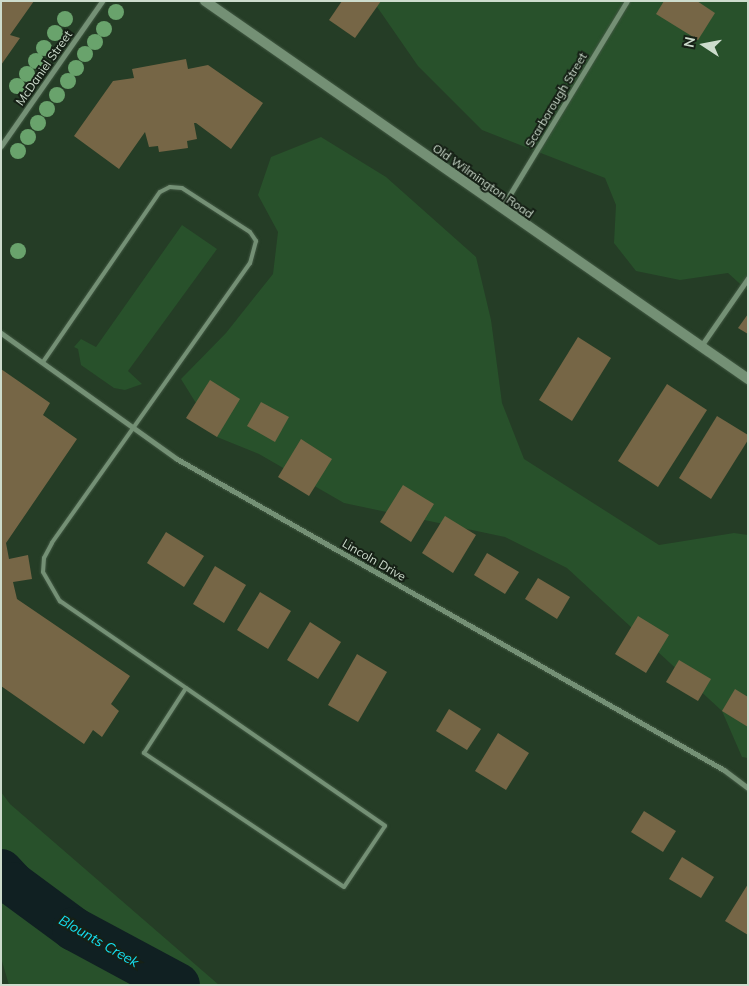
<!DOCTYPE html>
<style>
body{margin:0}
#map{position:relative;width:749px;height:986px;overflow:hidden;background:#253d26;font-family:Mulish,sans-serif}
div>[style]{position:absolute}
.green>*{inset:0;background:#28512b}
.river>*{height:44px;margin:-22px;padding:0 22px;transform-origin:22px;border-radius:22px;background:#102022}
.building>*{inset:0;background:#766646}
.roads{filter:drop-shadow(0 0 1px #425843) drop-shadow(0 0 1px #425843)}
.service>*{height:4px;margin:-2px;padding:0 2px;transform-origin:2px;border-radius:2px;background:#749075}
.minor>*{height:5px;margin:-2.5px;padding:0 2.5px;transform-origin:2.5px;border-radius:2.5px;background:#749075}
.secondary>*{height:10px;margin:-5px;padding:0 5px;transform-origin:5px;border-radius:5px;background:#749075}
.trees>*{width:16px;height:16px;margin:-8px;border-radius:50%;background:#69a36c}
span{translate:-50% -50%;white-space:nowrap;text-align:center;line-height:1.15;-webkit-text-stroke:4px #162116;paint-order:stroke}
.street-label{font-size:12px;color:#cddccd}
.water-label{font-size:14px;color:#15def0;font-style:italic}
.frame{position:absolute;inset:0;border:2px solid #cddccd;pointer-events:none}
.north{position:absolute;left:679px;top:20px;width:50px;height:50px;-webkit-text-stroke:4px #162116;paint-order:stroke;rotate:281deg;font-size:14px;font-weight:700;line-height:20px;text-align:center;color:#cddccd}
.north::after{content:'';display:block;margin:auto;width:18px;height:22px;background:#cddccd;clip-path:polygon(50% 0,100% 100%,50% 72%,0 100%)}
</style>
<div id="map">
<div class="green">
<i style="clip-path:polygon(373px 1px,748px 1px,748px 291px,728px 273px,680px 280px,636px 271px,614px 243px,616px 205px,605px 178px,482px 130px,418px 66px)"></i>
<i style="clip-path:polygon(321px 137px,386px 177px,476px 257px,491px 320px,502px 403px,524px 459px,659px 545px,734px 533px,748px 535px,748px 758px,742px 757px,722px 711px,567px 568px,505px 537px,344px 503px,259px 454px,217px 437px,181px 379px,226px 333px,273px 274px,278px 232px,258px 195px,271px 157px)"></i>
<i style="clip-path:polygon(182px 225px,217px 249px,128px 371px,142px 384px,125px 390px,114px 388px,81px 365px,78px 349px,74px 347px,81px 339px,96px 347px)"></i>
<i style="clip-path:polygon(1px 792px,10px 804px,219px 985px,9px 985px,1px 958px)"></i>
</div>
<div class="river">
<i style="left:1px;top:871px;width:18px;rotate:47deg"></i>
<i style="left:13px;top:884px;width:76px;rotate:36.4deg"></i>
<i style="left:74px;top:929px;width:118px;rotate:28.3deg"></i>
</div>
<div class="building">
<i style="clip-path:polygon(1px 1px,34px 1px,10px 35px,20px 38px,1px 65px)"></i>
<i style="clip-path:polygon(342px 1px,381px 1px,355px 38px,329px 20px)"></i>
<i style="clip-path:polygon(664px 1px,697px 1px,715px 13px,698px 40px,656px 14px)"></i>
<i style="clip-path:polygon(186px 59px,188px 69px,208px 65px,263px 103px,231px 149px,196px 123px,194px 123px,197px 139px,187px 141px,188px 148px,159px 152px,158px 146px,149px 147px,145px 132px,119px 169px,74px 136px,113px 81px,134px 78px,132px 69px)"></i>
<i style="clip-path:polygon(748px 314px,748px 334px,738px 328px)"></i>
<i style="clip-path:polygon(578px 337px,611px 358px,572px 421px,539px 400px)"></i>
<i style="clip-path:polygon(1px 369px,50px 403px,43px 415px,77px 439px,6px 543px,9px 559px,28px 555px,32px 579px,13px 582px,17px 599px,130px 676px,111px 704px,119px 711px,102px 737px,93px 730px,84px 744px,1px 686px)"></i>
<i style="clip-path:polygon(210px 380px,240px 399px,217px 437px,186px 418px)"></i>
<i style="clip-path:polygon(667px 384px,707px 410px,658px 487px,618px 461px)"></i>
<i style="clip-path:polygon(261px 402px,289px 417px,275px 442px,247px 426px)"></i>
<i style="clip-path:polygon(717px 416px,748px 435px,748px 440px,711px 499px,679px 478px)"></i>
<i style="clip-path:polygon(301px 439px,332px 459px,309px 496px,278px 477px)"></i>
<i style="clip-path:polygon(403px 485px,434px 504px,411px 542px,380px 522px)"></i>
<i style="clip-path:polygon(445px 516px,476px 535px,453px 573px,422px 553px)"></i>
<i style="clip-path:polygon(166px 532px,204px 556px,184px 587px,147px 563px)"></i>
<i style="clip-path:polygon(487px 553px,519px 572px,505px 594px,474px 575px)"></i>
<i style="clip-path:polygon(215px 566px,246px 585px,224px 623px,193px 604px)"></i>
<i style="clip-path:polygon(538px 578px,570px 597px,557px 619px,525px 599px)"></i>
<i style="clip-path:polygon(260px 592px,291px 611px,268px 649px,237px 630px)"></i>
<i style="clip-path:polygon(638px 616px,669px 635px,646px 673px,615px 654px)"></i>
<i style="clip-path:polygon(310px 622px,341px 642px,318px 679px,287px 660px)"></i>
<i style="clip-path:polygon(357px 654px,387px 672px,358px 722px,328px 705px)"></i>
<i style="clip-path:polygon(679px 660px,711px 679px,698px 701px,666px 682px)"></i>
<i style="clip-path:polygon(735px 689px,748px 697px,748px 727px,722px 711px)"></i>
<i style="clip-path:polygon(449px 709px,481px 729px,467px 750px,436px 731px)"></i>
<i style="clip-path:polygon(498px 733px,529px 753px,506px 790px,475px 771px)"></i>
<i style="clip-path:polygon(644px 811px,676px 831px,663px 852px,631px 832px)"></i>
<i style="clip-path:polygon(682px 857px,714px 877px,701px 898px,669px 879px)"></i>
<i style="clip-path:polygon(748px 884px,748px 935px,725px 921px)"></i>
</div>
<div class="roads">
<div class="service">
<i style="left:43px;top:362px;width:206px;rotate:-55.5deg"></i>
<i style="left:160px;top:192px;width:11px;rotate:-27deg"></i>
<i style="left:170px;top:187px;width:12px;rotate:5deg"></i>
<i style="left:182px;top:188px;width:81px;rotate:32.9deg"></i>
<i style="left:250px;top:232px;width:11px;rotate:56deg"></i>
<i style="left:256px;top:241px;width:23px;rotate:105deg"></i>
<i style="left:250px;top:263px;width:343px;rotate:125.3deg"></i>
<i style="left:52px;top:543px;width:17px;rotate:118deg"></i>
<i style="left:44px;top:558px;width:14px;rotate:94deg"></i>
<i style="left:43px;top:572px;width:34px;rotate:60deg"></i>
<i style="left:60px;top:601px;width:153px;rotate:34.6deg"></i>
<i style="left:186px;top:688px;width:242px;rotate:34.7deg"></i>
<i style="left:385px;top:826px;width:73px;rotate:123.9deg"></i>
<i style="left:344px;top:887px;width:241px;rotate:-146.2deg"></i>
<i style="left:144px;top:753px;width:77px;rotate:-57.1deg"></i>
</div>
<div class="minor">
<i style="left:1px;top:146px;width:177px;rotate:-55.1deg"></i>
<i style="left:501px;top:209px;width:243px;rotate:-58.8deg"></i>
<i style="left:1px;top:333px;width:216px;rotate:35.6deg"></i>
<i style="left:177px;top:459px;width:629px;rotate:29.62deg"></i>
<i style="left:724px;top:770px;width:30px;rotate:37deg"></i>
<i style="left:701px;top:346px;width:83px;rotate:-55.3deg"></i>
</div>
<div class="secondary">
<i style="left:205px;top:1px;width:662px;rotate:34.84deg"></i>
</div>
</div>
<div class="trees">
<i style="left:116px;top:12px"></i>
<i style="left:65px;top:19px"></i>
<i style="left:104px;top:29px"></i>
<i style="left:55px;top:33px"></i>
<i style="left:95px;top:42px"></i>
<i style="left:44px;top:48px"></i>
<i style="left:85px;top:54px"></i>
<i style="left:36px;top:61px"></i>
<i style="left:76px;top:68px"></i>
<i style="left:27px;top:74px"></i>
<i style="left:68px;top:81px"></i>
<i style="left:17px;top:86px"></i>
<i style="left:57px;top:95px"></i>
<i style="left:47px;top:109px"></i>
<i style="left:38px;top:123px"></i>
<i style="left:28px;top:137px"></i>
<i style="left:18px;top:151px"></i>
<i style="left:18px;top:251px"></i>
</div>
<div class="street-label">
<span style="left:44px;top:68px;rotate:-55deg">McDaniel Street</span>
<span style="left:556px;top:100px;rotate:-59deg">Scarborough Street</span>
<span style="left:483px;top:181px;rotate:35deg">Old Wilmington Road</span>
<span style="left:374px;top:560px;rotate:30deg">Lincoln Drive</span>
</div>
<div class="water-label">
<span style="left:99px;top:941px;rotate:30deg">Blounts Creek</span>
</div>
<div class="frame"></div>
<div class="north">N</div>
</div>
